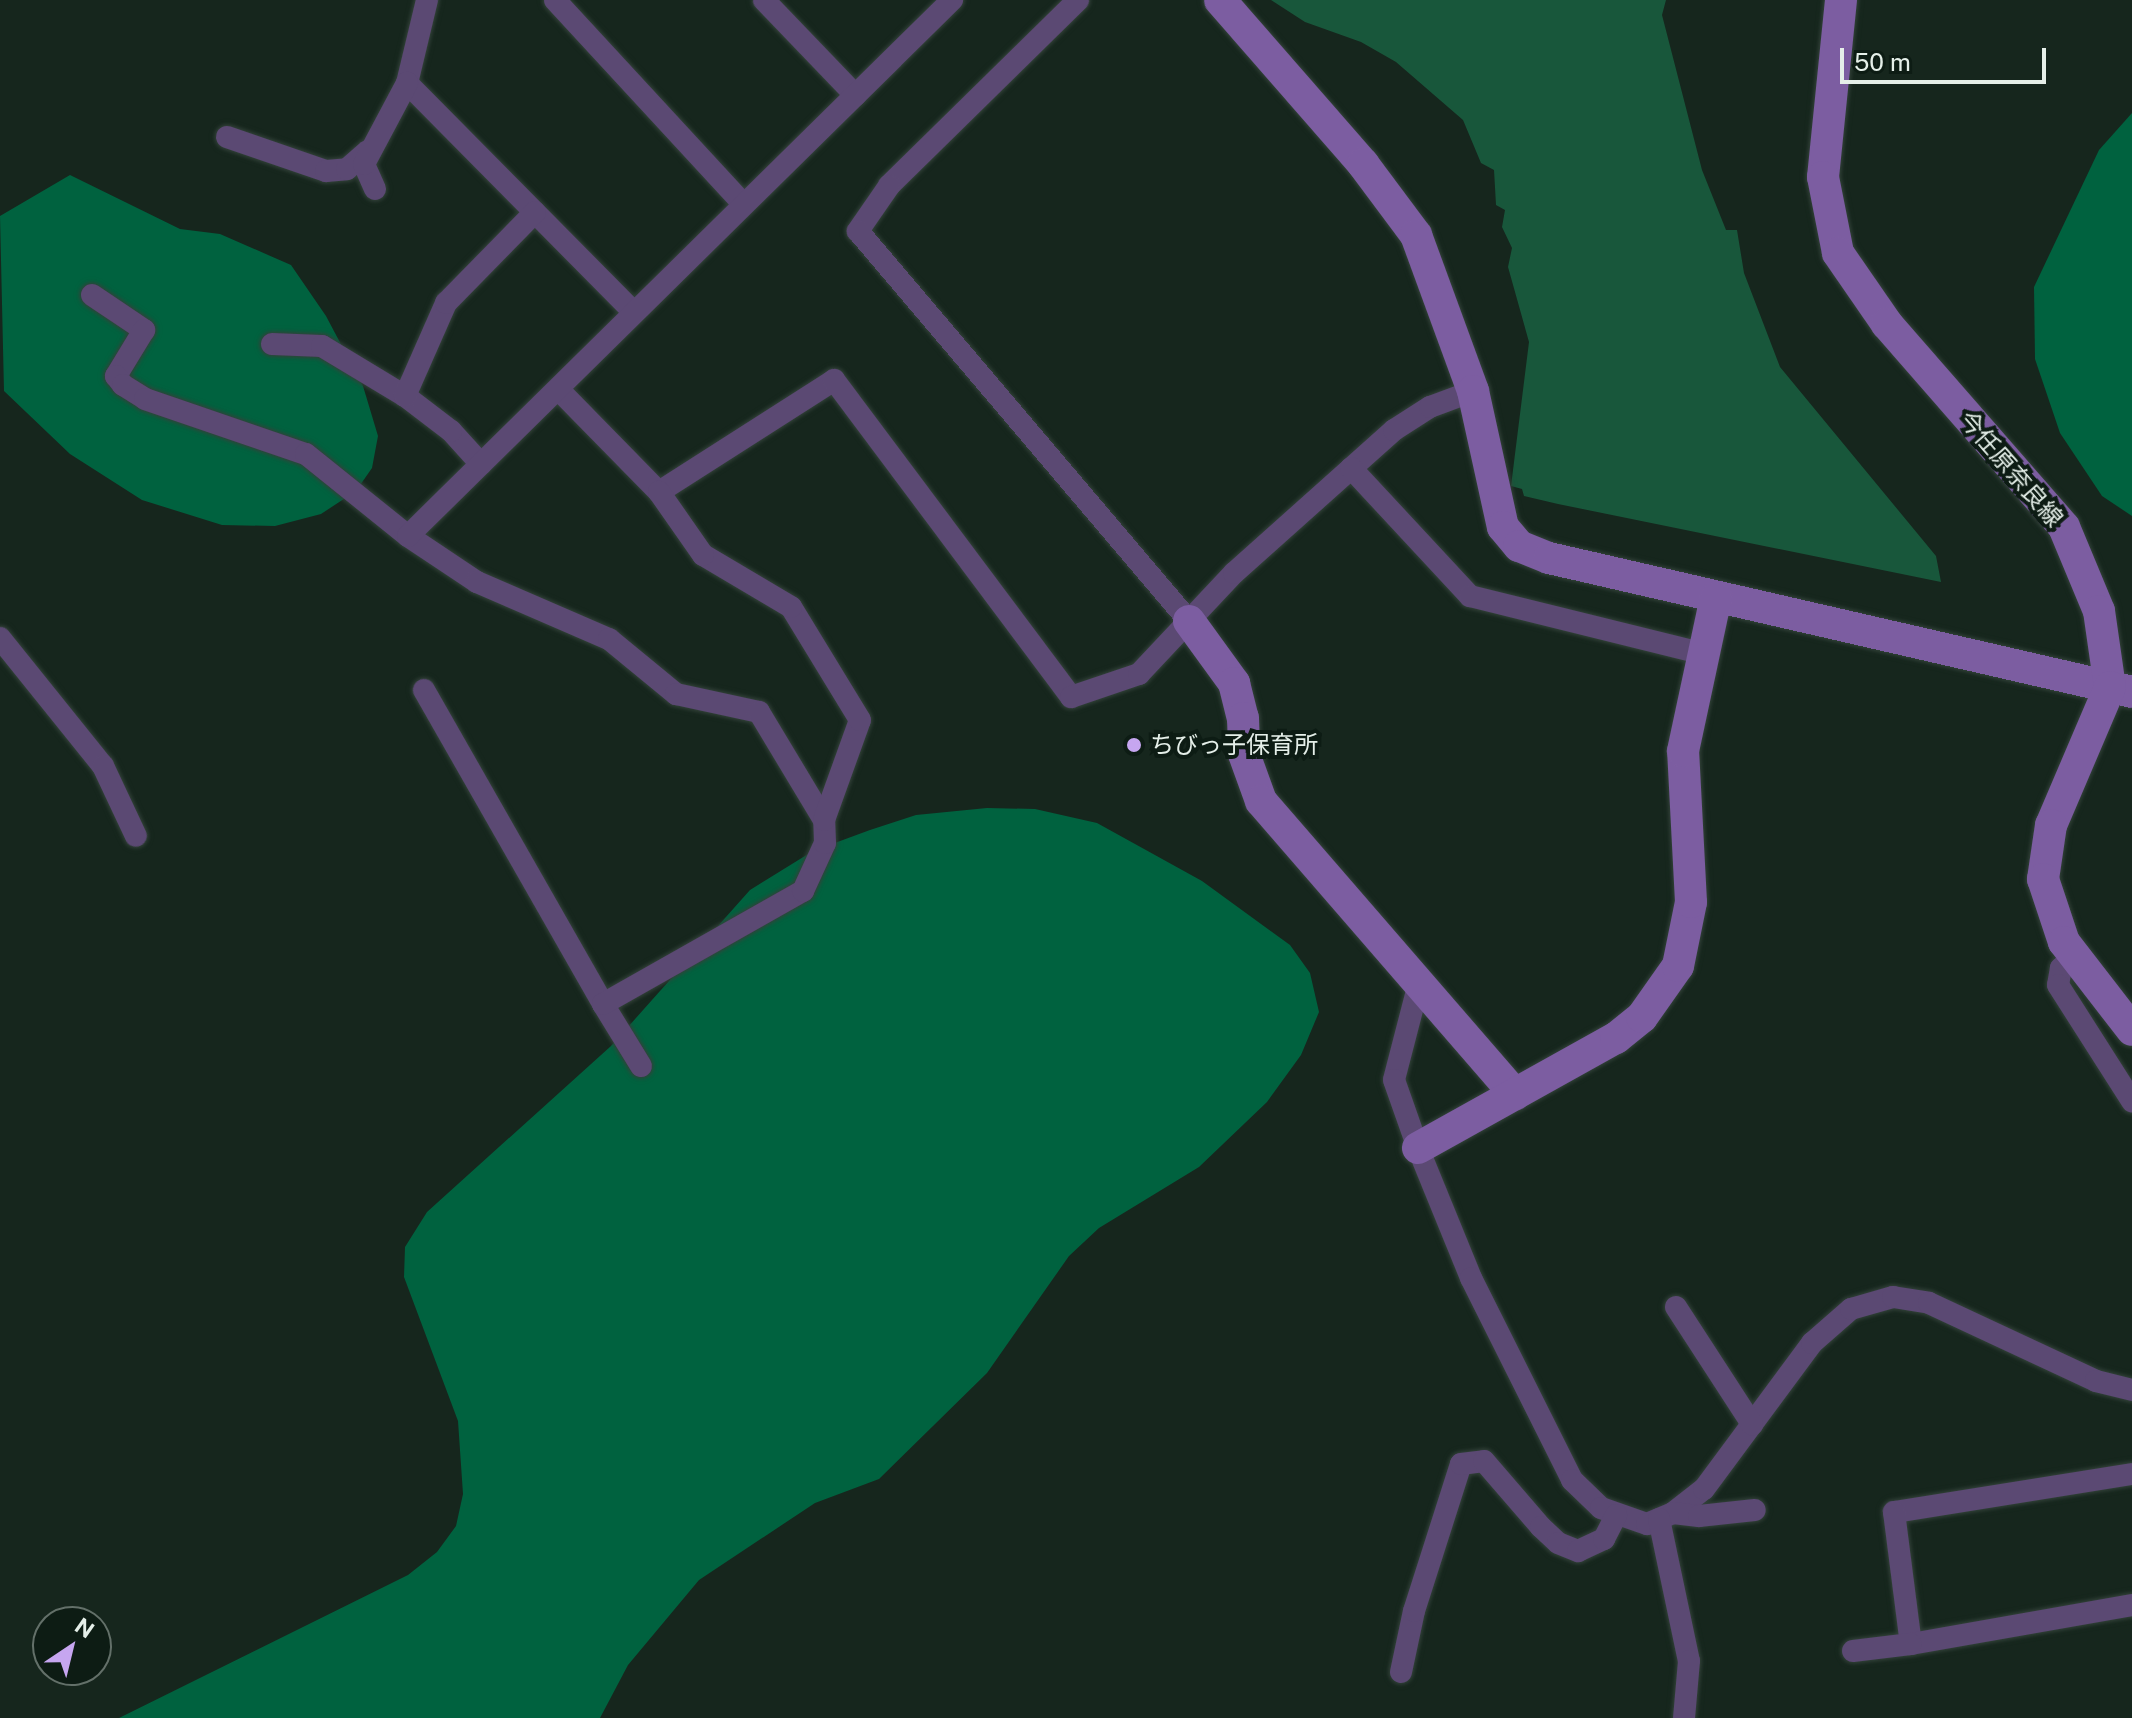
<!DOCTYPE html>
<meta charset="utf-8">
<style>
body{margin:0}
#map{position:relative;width:2132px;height:1718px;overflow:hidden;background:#16261d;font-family:"Public Sans","Noto Sans JP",sans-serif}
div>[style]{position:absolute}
.forest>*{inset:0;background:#00623f}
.water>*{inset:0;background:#18573b}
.roads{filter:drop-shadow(0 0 2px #33423a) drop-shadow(0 0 2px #33423a)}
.street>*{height:22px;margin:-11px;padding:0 11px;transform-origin:11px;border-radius:11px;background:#5b4973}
.secondary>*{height:32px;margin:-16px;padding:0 16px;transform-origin:16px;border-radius:16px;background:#7c5da1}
.dots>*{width:22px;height:22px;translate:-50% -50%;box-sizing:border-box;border:4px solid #0d1c14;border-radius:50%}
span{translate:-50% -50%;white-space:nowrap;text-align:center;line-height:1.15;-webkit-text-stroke:8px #0d1c14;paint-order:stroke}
.street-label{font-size:24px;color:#e5efe9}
.poi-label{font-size:24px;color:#e5efe9}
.left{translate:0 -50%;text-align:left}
.north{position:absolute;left:32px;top:1606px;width:80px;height:80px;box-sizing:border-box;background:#0d1c14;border:2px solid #637069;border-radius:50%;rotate:35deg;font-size:22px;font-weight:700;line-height:32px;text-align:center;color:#e5efe9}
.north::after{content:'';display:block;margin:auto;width:28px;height:36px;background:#c6a6f0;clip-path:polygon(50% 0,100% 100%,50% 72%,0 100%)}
.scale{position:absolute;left:1840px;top:48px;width:206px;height:36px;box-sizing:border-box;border:4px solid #e5efe9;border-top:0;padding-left:10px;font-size:24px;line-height:28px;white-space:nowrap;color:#e5efe9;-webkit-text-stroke:6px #0d1c14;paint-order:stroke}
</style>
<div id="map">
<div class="forest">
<i style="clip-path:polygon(2132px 113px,2132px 516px,2102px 496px,2060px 433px,2035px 359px,2034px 287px,2099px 150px)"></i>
<i style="clip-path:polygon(70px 175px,180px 229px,220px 234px,291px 265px,326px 316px,363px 386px,378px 436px,372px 468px,356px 491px,321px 514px,275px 526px,222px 525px,142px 500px,70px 454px,4px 391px,0 216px)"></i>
<i style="clip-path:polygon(987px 808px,1035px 809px,1097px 823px,1202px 881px,1290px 945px,1310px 973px,1319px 1012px,1301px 1055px,1267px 1102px,1199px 1167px,1099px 1228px,1069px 1256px,987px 1373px,879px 1479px,815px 1503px,699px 1580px,628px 1665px,600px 1718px,119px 1718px,408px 1575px,437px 1552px,456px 1526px,463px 1494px,458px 1421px,404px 1277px,405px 1247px,427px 1212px,611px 1046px,750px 890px,813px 851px,870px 830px,916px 815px)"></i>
</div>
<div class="water">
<i style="clip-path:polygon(1271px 0,1666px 0,1662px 15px,1702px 170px,1726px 230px,1737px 230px,1744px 273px,1780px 367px,1936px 556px,1941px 582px,1558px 504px,1524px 496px,1522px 489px,1511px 486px,1529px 342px,1508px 267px,1512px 248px,1502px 227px,1505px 210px,1496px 205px,1494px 170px,1481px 163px,1463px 120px,1396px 62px,1361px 42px,1305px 22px)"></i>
</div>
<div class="roads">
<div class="street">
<i style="left:427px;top:0;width:85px;rotate:103.5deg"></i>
<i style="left:407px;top:83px;width:321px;rotate:45.3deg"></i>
<i style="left:555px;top:0;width:277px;rotate:47.3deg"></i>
<i style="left:764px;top:0;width:132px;rotate:46.2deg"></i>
<i style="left:1078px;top:0;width:265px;rotate:135.5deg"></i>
<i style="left:889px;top:186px;width:55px;rotate:124.6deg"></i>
<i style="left:858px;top:231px;width:512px;rotate:49.68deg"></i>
<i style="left:227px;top:137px;width:105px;rotate:19deg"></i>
<i style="left:326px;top:171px;width:21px;rotate:-5deg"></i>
<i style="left:347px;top:169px;width:28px;rotate:-41deg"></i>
<i style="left:375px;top:189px;width:27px;rotate:-114deg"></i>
<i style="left:364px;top:164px;width:92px;rotate:-62deg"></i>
<i style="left:92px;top:295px;width:63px;rotate:33.9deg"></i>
<i style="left:144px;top:330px;width:54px;rotate:121.3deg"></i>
<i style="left:116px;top:376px;width:11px;rotate:52deg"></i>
<i style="left:123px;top:385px;width:26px;rotate:32deg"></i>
<i style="left:145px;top:399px;width:170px;rotate:18.9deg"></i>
<i style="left:306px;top:454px;width:131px;rotate:38.8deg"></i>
<i style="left:408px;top:536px;width:83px;rotate:33.7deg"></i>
<i style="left:477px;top:582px;width:144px;rotate:23.4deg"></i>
<i style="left:609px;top:639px;width:87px;rotate:39.4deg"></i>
<i style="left:676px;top:694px;width:85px;rotate:12.2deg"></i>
<i style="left:759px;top:712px;width:126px;rotate:59deg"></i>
<i style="left:272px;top:344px;width:50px;rotate:2.3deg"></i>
<i style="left:322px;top:346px;width:97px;rotate:31.1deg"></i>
<i style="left:558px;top:389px;width:144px;rotate:45.6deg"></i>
<i style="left:659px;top:492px;width:208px;rotate:-32.6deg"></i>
<i style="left:834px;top:380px;width:396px;rotate:53.2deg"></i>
<i style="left:1071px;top:697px;width:72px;rotate:-18.7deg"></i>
<i style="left:1139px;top:674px;width:139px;rotate:-46.8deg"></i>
<i style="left:1234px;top:573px;width:215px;rotate:-41.8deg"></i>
<i style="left:1394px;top:430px;width:43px;rotate:-32.6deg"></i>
<i style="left:1430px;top:407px;width:46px;rotate:-20.4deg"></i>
<i style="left:481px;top:464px;width:45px;rotate:-132.3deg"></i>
<i style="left:451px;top:431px;width:58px;rotate:-142.7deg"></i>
<i style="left:405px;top:396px;width:102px;rotate:-66.2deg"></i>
<i style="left:446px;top:303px;width:127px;rotate:-45.6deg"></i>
<i style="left:1351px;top:468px;width:175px;rotate:47.1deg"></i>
<i style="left:1470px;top:596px;width:241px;rotate:13.9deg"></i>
<i style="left:408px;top:536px;width:764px;rotate:-44.58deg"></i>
<i style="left:0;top:638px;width:164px;rotate:51.2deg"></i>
<i style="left:103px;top:766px;width:77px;rotate:64.8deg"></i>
<i style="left:424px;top:690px;width:361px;rotate:60.3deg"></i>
<i style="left:2074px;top:956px;width:18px;rotate:137deg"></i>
<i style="left:2061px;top:968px;width:17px;rotate:100deg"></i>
<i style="left:2058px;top:985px;width:138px;rotate:57.5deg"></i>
<i style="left:1419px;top:983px;width:100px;rotate:104.5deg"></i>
<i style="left:1394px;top:1080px;width:72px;rotate:70.6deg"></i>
<i style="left:1418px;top:1148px;width:140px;rotate:67.8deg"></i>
<i style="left:1471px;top:1278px;width:226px;rotate:63.4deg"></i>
<i style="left:1572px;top:1480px;width:40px;rotate:44deg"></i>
<i style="left:1601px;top:1508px;width:49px;rotate:19.2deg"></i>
<i style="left:1647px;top:1524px;width:28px;rotate:-23deg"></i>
<i style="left:1673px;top:1513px;width:39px;rotate:-38deg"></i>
<i style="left:1704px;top:1489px;width:182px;rotate:-53.5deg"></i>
<i style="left:1812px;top:1343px;width:52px;rotate:-41.1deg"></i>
<i style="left:1851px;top:1309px;width:44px;rotate:-15.9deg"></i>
<i style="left:1893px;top:1297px;width:36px;rotate:9deg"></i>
<i style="left:1929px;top:1303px;width:184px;rotate:25deg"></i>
<i style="left:2096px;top:1381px;width:37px;rotate:14deg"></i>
<i style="left:641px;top:1066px;width:73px;rotate:-121.5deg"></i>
<i style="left:603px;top:1004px;width:230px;rotate:-29.5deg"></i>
<i style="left:803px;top:891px;width:53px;rotate:-65.4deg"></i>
<i style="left:825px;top:843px;width:23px;rotate:-92deg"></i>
<i style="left:824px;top:820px;width:106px;rotate:-70.2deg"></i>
<i style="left:860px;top:720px;width:132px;rotate:-121.4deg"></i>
<i style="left:791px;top:607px;width:102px;rotate:-149.4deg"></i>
<i style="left:703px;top:555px;width:77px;rotate:-124.9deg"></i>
<i style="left:1676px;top:1307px;width:140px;rotate:57deg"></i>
<i style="left:2132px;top:1474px;width:241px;rotate:170.9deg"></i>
<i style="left:1894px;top:1512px;width:133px;rotate:82.7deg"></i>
<i style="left:1911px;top:1644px;width:224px;rotate:-10deg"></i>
<i style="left:1673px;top:1513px;width:26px;rotate:7deg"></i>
<i style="left:1699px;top:1516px;width:56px;rotate:-6.1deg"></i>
<i style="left:1659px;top:1519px;width:145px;rotate:78.1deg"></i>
<i style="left:1689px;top:1661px;width:57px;rotate:95deg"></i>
<i style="left:1853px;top:1651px;width:58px;rotate:-6.9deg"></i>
<i style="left:1401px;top:1672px;width:62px;rotate:-78deg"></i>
<i style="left:1414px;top:1611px;width:154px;rotate:-72.3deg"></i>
<i style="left:1461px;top:1464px;width:23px;rotate:-7deg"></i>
<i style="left:1484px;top:1461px;width:87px;rotate:49.2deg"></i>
<i style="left:1541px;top:1527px;width:23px;rotate:43deg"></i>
<i style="left:1558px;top:1543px;width:22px;rotate:22deg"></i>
<i style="left:1578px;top:1551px;width:29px;rotate:-25deg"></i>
<i style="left:1604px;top:1539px;width:27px;rotate:-63deg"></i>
</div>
<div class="secondary">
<i style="left:1220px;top:0;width:218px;rotate:48.9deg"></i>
<i style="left:1363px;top:164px;width:89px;rotate:53.3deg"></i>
<i style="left:1416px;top:235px;width:166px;rotate:69.9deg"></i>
<i style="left:1473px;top:391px;width:139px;rotate:77.6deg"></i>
<i style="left:1503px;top:527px;width:25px;rotate:50deg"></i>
<i style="left:1519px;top:546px;width:32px;rotate:22deg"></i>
<i style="left:1549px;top:558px;width:598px;rotate:12.94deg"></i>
<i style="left:1841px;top:0;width:178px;rotate:95.8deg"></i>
<i style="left:1823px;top:177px;width:77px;rotate:78.8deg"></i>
<i style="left:1838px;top:253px;width:86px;rotate:55.4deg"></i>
<i style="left:1887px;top:324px;width:269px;rotate:48.9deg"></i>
<i style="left:2064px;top:527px;width:91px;rotate:67.4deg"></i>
<i style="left:2099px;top:611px;width:77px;rotate:81.8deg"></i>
<i style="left:2110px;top:687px;width:150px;rotate:113.1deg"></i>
<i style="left:2051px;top:825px;width:55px;rotate:98.4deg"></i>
<i style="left:2043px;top:879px;width:66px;rotate:71.6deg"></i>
<i style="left:2064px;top:942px;width:111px;rotate:52.3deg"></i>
<i style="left:1189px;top:621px;width:77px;rotate:54deg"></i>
<i style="left:1234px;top:683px;width:36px;rotate:76deg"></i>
<i style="left:1243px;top:718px;width:36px;rotate:88deg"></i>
<i style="left:1244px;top:754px;width:50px;rotate:70.1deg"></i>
<i style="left:1261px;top:801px;width:388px;rotate:49.1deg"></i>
<i style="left:1418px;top:1148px;width:227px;rotate:-29.1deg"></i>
<i style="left:1616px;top:1038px;width:33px;rotate:-39deg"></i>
<i style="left:1642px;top:1017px;width:62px;rotate:-54.8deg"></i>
<i style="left:1678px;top:966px;width:65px;rotate:-78.5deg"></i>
<i style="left:1691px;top:902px;width:151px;rotate:-93deg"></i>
<i style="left:1683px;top:751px;width:157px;rotate:-77.9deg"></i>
</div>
</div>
<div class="dots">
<i style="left:1134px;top:745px;background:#c6a6f0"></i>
</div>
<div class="street-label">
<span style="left:2011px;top:469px;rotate:49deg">今任原奈良線</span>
</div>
<div class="poi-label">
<span class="left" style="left:1150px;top:745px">ちびっ子保育所</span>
</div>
<div class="north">N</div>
<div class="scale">50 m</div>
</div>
